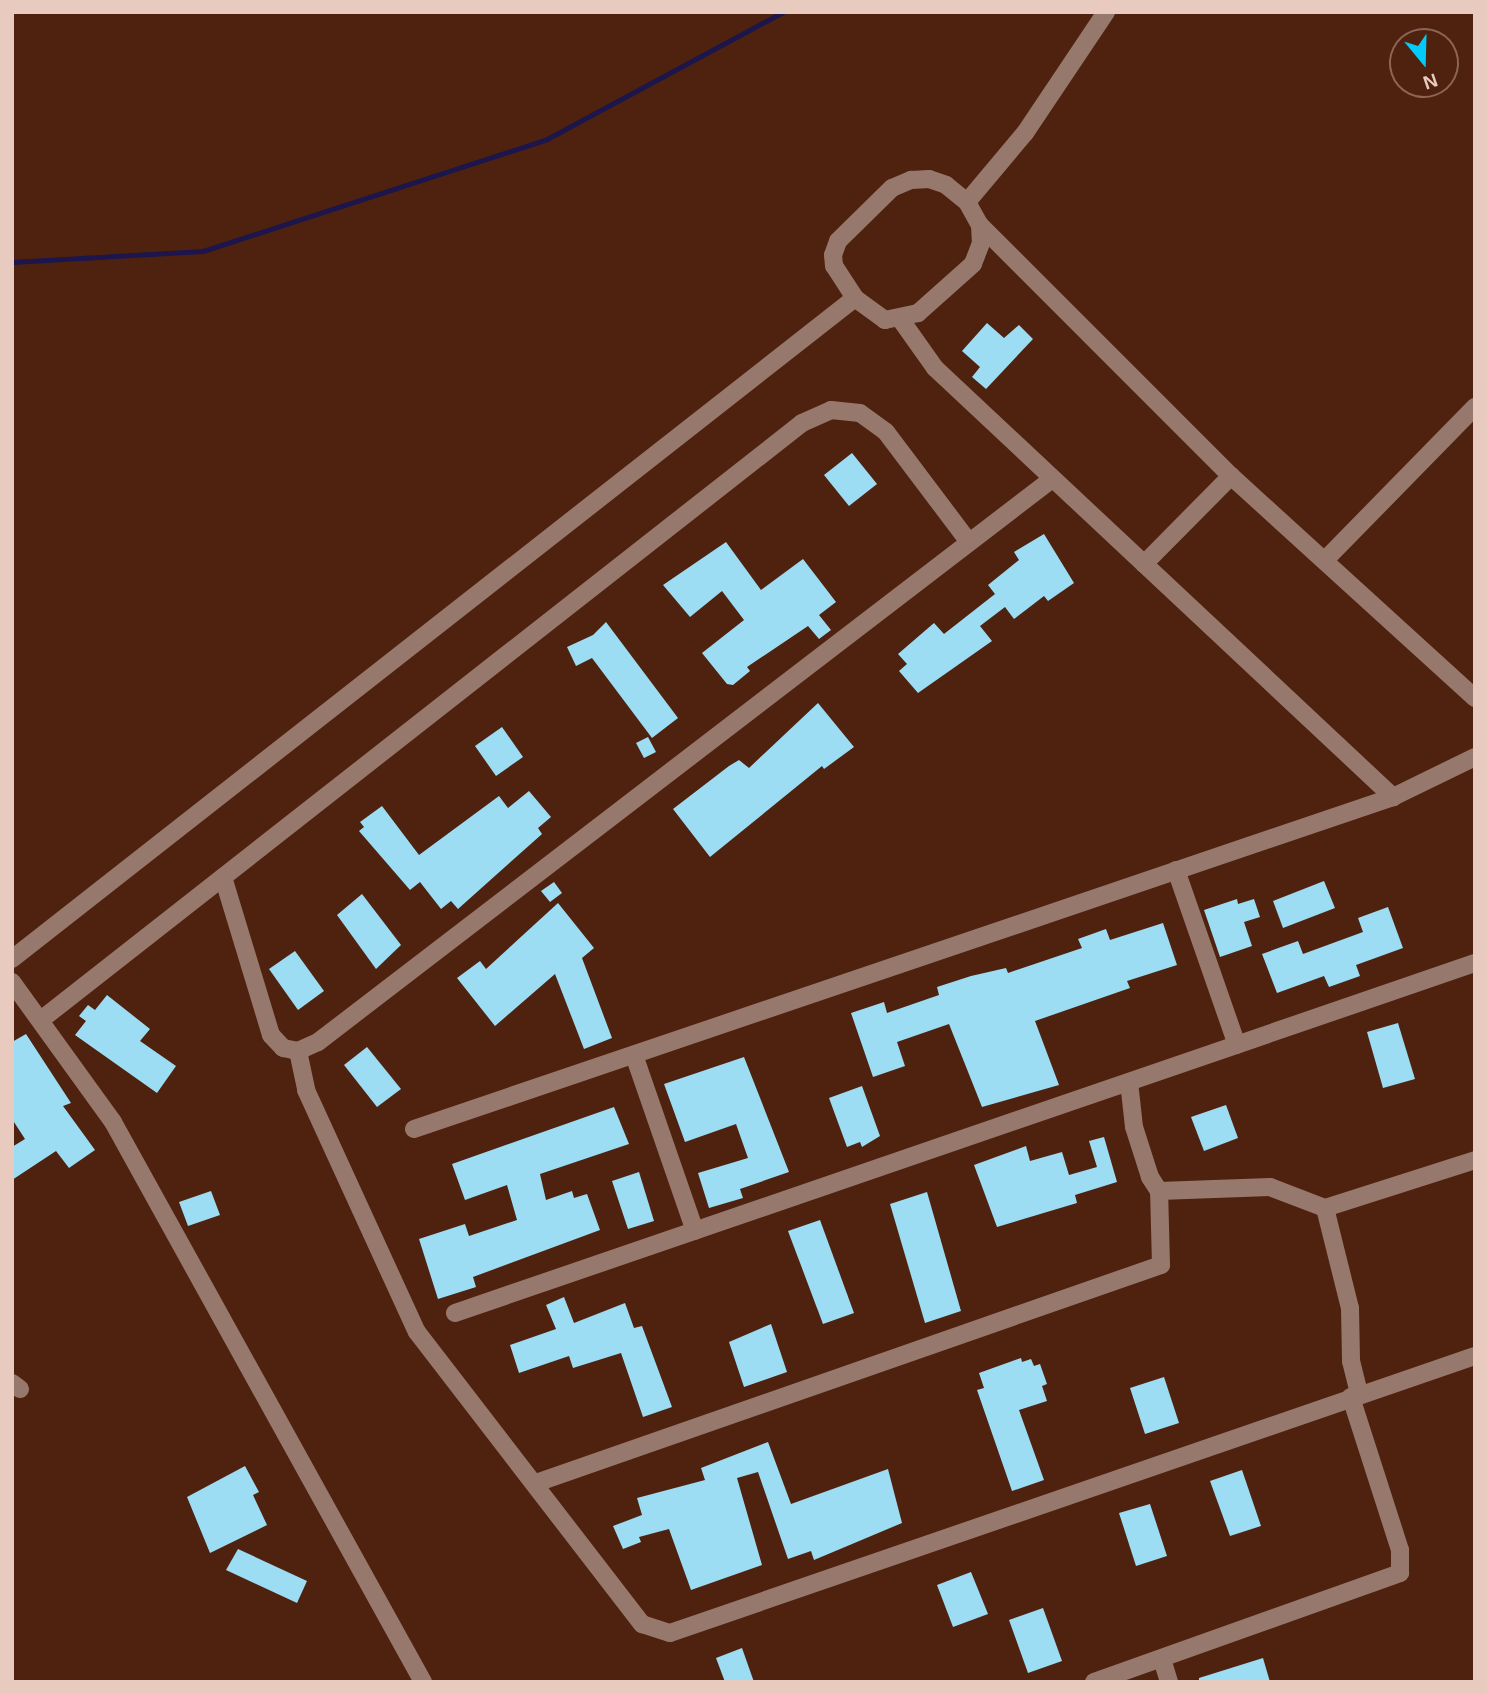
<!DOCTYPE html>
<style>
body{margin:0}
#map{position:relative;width:1487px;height:1694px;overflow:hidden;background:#4f2210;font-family:Arial,sans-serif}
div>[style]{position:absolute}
.stream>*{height:5px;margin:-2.5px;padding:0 2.5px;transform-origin:2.5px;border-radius:2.5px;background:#1c164c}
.building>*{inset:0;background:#9cddf4}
.minor>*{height:18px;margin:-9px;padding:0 9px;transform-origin:9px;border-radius:9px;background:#97786c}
span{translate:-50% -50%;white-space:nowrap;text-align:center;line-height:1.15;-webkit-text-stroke:7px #4f2210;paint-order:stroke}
.frame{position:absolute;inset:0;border:14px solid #e8cabf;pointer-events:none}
.north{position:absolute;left:1389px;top:28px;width:70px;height:70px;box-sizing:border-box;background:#4f2210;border:2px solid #8c6556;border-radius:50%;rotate:161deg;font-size:19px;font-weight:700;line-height:28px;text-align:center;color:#e8cabf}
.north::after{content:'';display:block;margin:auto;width:24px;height:32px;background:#03cbf9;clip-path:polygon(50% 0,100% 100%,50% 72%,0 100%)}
</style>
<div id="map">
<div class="stream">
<i style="left:12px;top:262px;width:191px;rotate:-3.3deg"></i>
<i style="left:203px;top:251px;width:362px;rotate:-18deg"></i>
<i style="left:547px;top:139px;width:268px;rotate:-28.3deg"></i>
</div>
<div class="building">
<i style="clip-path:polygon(987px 323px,1004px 338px,1019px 325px,1033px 339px,986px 389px,972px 377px,980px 367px,962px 351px)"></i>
<i style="clip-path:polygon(852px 453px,877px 484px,849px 506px,824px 475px)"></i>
<i style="clip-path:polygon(1044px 534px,1074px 583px,1048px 601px,1044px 596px,1014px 619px,1005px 607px,980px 626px,992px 641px,918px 693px,899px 671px,907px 664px,898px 654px,934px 623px,944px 634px,995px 594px,988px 585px,1019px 560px,1014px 552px)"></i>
<i style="clip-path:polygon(726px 542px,761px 590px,803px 559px,836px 602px,819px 615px,831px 630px,819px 639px,808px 626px,747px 667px,750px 671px,733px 685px,727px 684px,702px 653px,744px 620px,722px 591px,690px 617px,663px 585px)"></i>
<i style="clip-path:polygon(606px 622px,678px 718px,652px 738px,592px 658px,576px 666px,567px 647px,593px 635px)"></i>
<i style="clip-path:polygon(818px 703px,854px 747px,824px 769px,822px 766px,710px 857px,673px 809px,729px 766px,739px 760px,749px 768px)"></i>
<i style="clip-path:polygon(502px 727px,523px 757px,496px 776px,475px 746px)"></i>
<i style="clip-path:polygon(648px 737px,656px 752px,644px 758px,636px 743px)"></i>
<i style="clip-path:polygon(529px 791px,551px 817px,538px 828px,542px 834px,458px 909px,451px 901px,441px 909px,420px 882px,410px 890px,359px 831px,364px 827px,360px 822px,382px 806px,419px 855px,499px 796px,508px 808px)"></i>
<i style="clip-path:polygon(1324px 881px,1335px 908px,1283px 928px,1273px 901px)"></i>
<i style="clip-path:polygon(554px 882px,562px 893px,550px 902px,541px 891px)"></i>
<i style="clip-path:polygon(362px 894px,401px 945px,376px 969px,337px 915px)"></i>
<i style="clip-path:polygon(1237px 899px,1238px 904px,1254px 899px,1260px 917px,1244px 922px,1252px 946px,1220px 957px,1204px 910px)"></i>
<i style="clip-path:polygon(558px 903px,594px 948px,582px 958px,612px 1038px,584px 1049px,555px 974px,495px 1026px,457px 978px,480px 961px,486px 969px)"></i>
<i style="clip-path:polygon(1388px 907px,1403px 948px,1356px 965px,1360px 976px,1329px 987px,1324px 976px,1277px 993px,1262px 954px,1298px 941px,1303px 954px,1363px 932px,1358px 918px)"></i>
<i style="clip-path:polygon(1163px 923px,1177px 965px,1127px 981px,1130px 988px,1035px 1021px,1059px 1085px,982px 1107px,949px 1024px,897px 1042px,905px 1066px,873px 1077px,851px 1013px,884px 1002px,887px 1013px,939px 995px,937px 987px,971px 976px,1006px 968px,1008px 973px,1082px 948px,1078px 939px,1106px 929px,1110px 940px)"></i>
<i style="clip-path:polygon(295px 951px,324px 991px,298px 1010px,269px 969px)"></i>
<i style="clip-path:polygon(107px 995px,150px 1029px,140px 1041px,176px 1066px,157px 1093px,75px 1035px,86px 1021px,79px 1016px,88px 1005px,95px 1010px)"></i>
<i style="clip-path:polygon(1398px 1023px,1415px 1079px,1383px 1088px,1367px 1032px)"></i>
<i style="clip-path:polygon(26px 1034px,71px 1103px,63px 1106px,95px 1150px,69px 1168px,56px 1151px,12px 1180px,12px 1147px,25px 1139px,12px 1119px,12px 1042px)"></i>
<i style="clip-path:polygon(367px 1047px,401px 1089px,377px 1107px,344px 1065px)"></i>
<i style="clip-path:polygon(744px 1057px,789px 1172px,740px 1189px,743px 1198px,709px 1208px,698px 1173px,748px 1158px,736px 1124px,685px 1142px,664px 1084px)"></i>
<i style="clip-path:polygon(862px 1086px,880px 1136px,862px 1147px,860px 1142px,847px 1147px,829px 1098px)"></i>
<i style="clip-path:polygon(1226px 1105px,1238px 1138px,1204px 1151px,1191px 1117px)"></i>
<i style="clip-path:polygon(614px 1107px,629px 1144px,540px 1174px,546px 1200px,572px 1191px,574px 1198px,587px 1194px,600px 1230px,473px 1277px,476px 1287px,438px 1299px,419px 1239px,465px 1224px,469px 1236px,517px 1220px,507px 1185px,465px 1200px,452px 1164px)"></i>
<i style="clip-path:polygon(1104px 1137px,1117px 1182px,1075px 1195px,1077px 1203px,997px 1227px,974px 1165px,1026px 1146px,1030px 1161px,1062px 1152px,1069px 1175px,1097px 1167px,1089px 1141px)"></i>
<i style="clip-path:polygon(639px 1172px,654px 1221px,628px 1229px,612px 1181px)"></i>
<i style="clip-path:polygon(211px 1191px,220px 1215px,188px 1226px,179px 1202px)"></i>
<i style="clip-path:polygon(927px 1192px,961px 1311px,925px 1323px,890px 1204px)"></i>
<i style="clip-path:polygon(820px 1220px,854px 1313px,823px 1324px,788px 1231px)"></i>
<i style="clip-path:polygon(564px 1297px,574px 1323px,625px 1303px,634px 1328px,642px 1326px,672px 1407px,643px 1417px,621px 1353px,573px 1368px,569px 1356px,519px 1373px,510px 1345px,556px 1329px,546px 1305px)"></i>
<i style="clip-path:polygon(771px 1324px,787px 1372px,744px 1387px,729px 1342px)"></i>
<i style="clip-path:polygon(1021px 1358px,1022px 1362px,1031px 1359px,1034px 1366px,1040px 1364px,1047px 1384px,1042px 1386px,1047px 1401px,1019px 1410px,1044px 1480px,1012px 1491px,977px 1390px,984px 1388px,979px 1373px)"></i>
<i style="clip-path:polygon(1164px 1377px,1179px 1423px,1145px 1434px,1130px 1388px)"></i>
<i style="clip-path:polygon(768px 1442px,791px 1504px,888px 1469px,902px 1523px,814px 1560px,811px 1551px,788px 1559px,758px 1472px,737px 1478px,762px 1565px,691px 1590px,669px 1529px,639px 1537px,641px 1542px,623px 1549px,613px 1526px,642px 1515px,637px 1498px,705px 1480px,701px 1468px)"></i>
<i style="clip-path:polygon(245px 1466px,259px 1492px,253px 1495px,267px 1525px,210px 1553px,187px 1497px)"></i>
<i style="clip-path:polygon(1242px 1470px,1261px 1526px,1230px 1536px,1210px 1481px)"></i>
<i style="clip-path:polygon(1150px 1504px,1167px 1556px,1136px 1566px,1119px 1513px)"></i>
<i style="clip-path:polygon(238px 1549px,307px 1581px,297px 1603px,226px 1570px)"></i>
<i style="clip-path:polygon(971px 1572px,988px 1614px,953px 1627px,937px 1585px)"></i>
<i style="clip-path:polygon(1043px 1608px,1062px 1661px,1028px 1673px,1009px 1620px)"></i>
<i style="clip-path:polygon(742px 1648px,754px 1682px,725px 1682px,716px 1658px)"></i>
<i style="clip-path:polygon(1263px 1658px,1270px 1682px,1199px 1682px,1199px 1678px)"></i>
</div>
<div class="minor">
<i style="left:929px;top:179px;width:18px;rotate:19deg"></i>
<i style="left:946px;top:185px;width:27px;rotate:39deg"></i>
<i style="left:967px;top:202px;width:26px;rotate:61deg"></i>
<i style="left:980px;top:225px;width:18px;rotate:87deg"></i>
<i style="left:981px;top:243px;width:22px;rotate:111deg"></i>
<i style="left:973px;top:264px;width:74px;rotate:138.3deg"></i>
<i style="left:918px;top:313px;width:34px;rotate:168deg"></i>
<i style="left:885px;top:320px;width:37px;rotate:-144deg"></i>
<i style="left:855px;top:298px;width:38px;rotate:-123deg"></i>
<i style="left:834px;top:266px;width:11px;rotate:-95deg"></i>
<i style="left:833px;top:255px;width:15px;rotate:-70deg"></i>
<i style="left:838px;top:241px;width:76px;rotate:-44.5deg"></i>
<i style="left:892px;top:188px;width:21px;rotate:-23deg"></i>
<i style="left:911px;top:180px;width:18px;rotate:-3deg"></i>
<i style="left:967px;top:202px;width:90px;rotate:-50deg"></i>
<i style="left:1025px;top:133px;width:146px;rotate:-56.2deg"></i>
<i style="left:980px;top:225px;width:355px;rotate:45deg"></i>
<i style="left:1231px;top:476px;width:330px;rotate:42.3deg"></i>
<i style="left:901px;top:320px;width:59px;rotate:54.7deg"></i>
<i style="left:935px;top:368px;width:628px;rotate:43.13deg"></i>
<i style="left:1326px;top:559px;width:213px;rotate:-45.6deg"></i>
<i style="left:1144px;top:564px;width:124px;rotate:-45.3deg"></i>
<i style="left:1176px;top:870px;width:185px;rotate:70.8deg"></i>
<i style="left:223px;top:877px;width:165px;rotate:73.1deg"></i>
<i style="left:271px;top:1035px;width:18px;rotate:47deg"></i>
<i style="left:283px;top:1048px;width:15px;rotate:11deg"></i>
<i style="left:298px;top:1051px;width:22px;rotate:-24deg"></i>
<i style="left:318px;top:1042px;width:925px;rotate:-37.49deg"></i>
<i style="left:12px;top:959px;width:1071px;rotate:-38.1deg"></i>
<i style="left:12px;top:982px;width:173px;rotate:54.2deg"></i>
<i style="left:113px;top:1122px;width:640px;rotate:61.03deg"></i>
<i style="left:42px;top:1019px;width:966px;rotate:-38.1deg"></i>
<i style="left:802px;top:423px;width:32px;rotate:-24deg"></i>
<i style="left:831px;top:410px;width:29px;rotate:6deg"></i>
<i style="left:860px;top:413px;width:32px;rotate:36deg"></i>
<i style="left:886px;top:432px;width:136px;rotate:53deg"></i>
<i style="left:298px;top:1051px;width:40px;rotate:78deg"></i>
<i style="left:306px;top:1090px;width:266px;rotate:65.4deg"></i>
<i style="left:417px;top:1332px;width:369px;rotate:52.4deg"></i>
<i style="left:642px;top:1624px;width:29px;rotate:18deg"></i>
<i style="left:670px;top:1633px;width:851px;rotate:-18.99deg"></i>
<i style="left:634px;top:1055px;width:186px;rotate:70.9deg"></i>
<i style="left:414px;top:1129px;width:1034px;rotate:-18.73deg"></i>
<i style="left:1393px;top:797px;width:91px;rotate:-26deg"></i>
<i style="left:1159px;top:1191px;width:111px;rotate:-2.1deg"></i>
<i style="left:1270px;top:1187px;width:59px;rotate:20.9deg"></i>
<i style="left:1325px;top:1208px;width:157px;rotate:-17.7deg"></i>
<i style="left:1325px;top:1208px;width:103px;rotate:76deg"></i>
<i style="left:1350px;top:1308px;width:53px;rotate:88.9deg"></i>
<i style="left:1351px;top:1361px;width:34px;rotate:76deg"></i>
<i style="left:455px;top:1313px;width:1078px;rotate:-18.94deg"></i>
<i style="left:12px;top:1383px;width:10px;rotate:37deg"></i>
<i style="left:536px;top:1483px;width:662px;rotate:-19.23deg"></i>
<i style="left:1161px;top:1265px;width:74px;rotate:-91.5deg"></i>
<i style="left:1159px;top:1191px;width:17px;rotate:-123deg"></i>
<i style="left:1150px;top:1177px;width:52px;rotate:-107.7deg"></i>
<i style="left:1134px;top:1127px;width:45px;rotate:-96.3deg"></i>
<i style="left:1162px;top:1659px;width:24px;rotate:73deg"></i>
<i style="left:1094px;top:1682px;width:325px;rotate:-19.6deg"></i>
<i style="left:1400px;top:1573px;width:23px;rotate:-90deg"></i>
<i style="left:1400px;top:1550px;width:161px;rotate:-107.8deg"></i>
</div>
<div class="frame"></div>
<div class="north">N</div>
</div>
